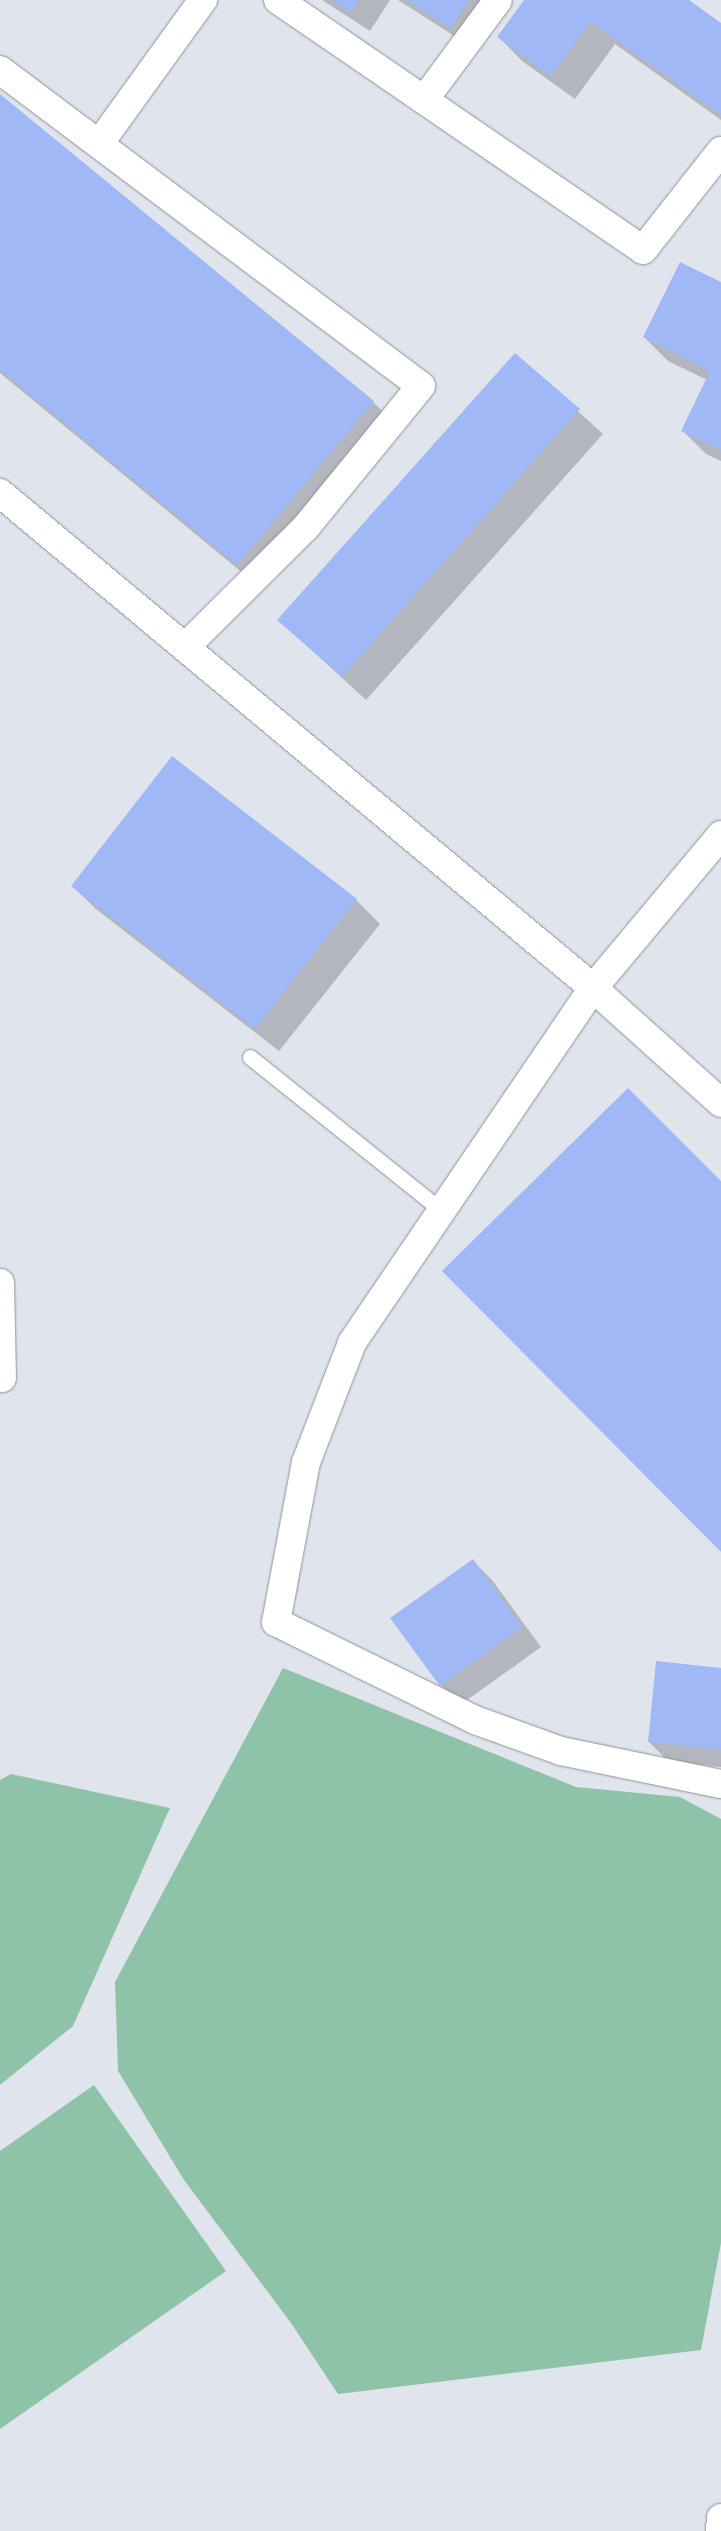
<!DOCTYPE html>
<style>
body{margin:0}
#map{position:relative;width:721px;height:2531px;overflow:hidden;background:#e0e4ec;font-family:Karla,sans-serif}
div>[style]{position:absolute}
.green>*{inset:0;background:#8fc3a8}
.shadow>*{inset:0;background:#0003}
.building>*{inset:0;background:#a0b8f5}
.roads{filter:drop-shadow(0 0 1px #8f9299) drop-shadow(0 0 1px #8f9299)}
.service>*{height:15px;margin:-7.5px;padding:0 7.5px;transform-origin:7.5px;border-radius:7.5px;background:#fff}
.minor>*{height:28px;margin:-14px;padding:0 14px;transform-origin:14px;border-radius:14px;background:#fff}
.tertiary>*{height:28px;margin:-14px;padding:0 14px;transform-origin:14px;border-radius:14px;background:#fff}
span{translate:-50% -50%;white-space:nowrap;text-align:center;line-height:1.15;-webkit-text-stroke:5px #fff;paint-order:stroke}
</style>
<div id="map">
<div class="green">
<i style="clip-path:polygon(283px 1668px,576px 1787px,680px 1797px,721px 1819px,721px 2243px,701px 2350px,338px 2394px,291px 2323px,184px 2180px,118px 2071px,115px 1982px)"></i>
<i style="clip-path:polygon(11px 1774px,170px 1808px,73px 2026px,0 2085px,0 1780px)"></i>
<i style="clip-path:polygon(94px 2085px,226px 2271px,0 2429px,0 2151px)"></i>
</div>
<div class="shadow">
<i style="clip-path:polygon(322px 0,390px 0,370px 31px)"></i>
<i style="clip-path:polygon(398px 0,500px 0,470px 46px)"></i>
<i style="clip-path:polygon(524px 0,687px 0,721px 24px,721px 120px,615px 44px,575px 99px,522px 61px,499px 37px)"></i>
<i style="clip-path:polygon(0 96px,373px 402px,397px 425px,261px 588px,0 373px)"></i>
<i style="clip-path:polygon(721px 283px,721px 461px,706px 454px,682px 430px,707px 380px,668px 361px,644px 337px)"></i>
<i style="clip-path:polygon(516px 355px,603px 434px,366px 700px,279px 620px)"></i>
<i style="clip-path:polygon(72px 886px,356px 900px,380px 924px,279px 1051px,96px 909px)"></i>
<i style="clip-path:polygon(473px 1561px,492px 1580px,541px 1647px,460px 1705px,441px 1685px)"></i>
<i style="clip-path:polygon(721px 1669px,721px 1767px,668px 1761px,649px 1742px)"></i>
</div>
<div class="building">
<i style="clip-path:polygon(331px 0,359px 0,351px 13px)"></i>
<i style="clip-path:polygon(407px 0,469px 0,451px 28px)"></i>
<i style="clip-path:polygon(524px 0,689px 0,721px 23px,721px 115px,591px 22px,551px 76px,497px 37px)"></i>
<i style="clip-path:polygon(0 94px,374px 401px,237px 565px,0 370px)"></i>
<i style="clip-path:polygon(680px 262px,721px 282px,721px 450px,681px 431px,710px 371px,643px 337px)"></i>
<i style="clip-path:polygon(515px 353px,580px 409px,342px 677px,277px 620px)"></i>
<i style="clip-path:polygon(172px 756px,357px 899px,255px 1029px,71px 886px)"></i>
<i style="clip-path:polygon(628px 1088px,721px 1181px,721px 1552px,442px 1271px)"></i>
<i style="clip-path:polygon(473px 1559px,522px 1627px,440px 1686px,390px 1618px)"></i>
<i style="clip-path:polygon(656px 1661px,721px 1668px,721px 1750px,648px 1742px)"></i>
</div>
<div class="roads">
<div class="service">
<i style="left:250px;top:1057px;width:246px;rotate:38.7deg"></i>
</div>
<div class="minor">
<i style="left:278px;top:0;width:442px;rotate:34.4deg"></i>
<i style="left:643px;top:250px;width:126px;rotate:-51.8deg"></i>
<i style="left:0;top:70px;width:526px;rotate:36.89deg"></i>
<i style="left:421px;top:386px;width:183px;rotate:129.2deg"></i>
<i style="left:305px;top:528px;width:169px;rotate:135.2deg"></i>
<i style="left:424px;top:100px;width:124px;rotate:-53.5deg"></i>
<i style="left:99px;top:144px;width:178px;rotate:-54.2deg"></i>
<i style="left:721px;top:835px;width:199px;rotate:129.9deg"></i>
<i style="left:593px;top:988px;width:429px;rotate:124.2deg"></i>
<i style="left:352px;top:1343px;width:128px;rotate:111.1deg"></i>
<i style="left:306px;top:1462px;width:163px;rotate:100.6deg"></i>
<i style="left:276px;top:1622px;width:222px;rotate:26.2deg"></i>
<i style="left:475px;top:1720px;width:91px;rotate:19.8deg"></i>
<i style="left:561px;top:1751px;width:163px;rotate:11.7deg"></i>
<i style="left:0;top:1283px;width:95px;rotate:88.8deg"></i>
<i style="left:720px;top:2531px;width:13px;rotate:-86deg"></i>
</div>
<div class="tertiary">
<i style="left:0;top:493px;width:772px;rotate:39.85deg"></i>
<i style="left:593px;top:988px;width:172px;rotate:41.9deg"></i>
</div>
</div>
</div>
